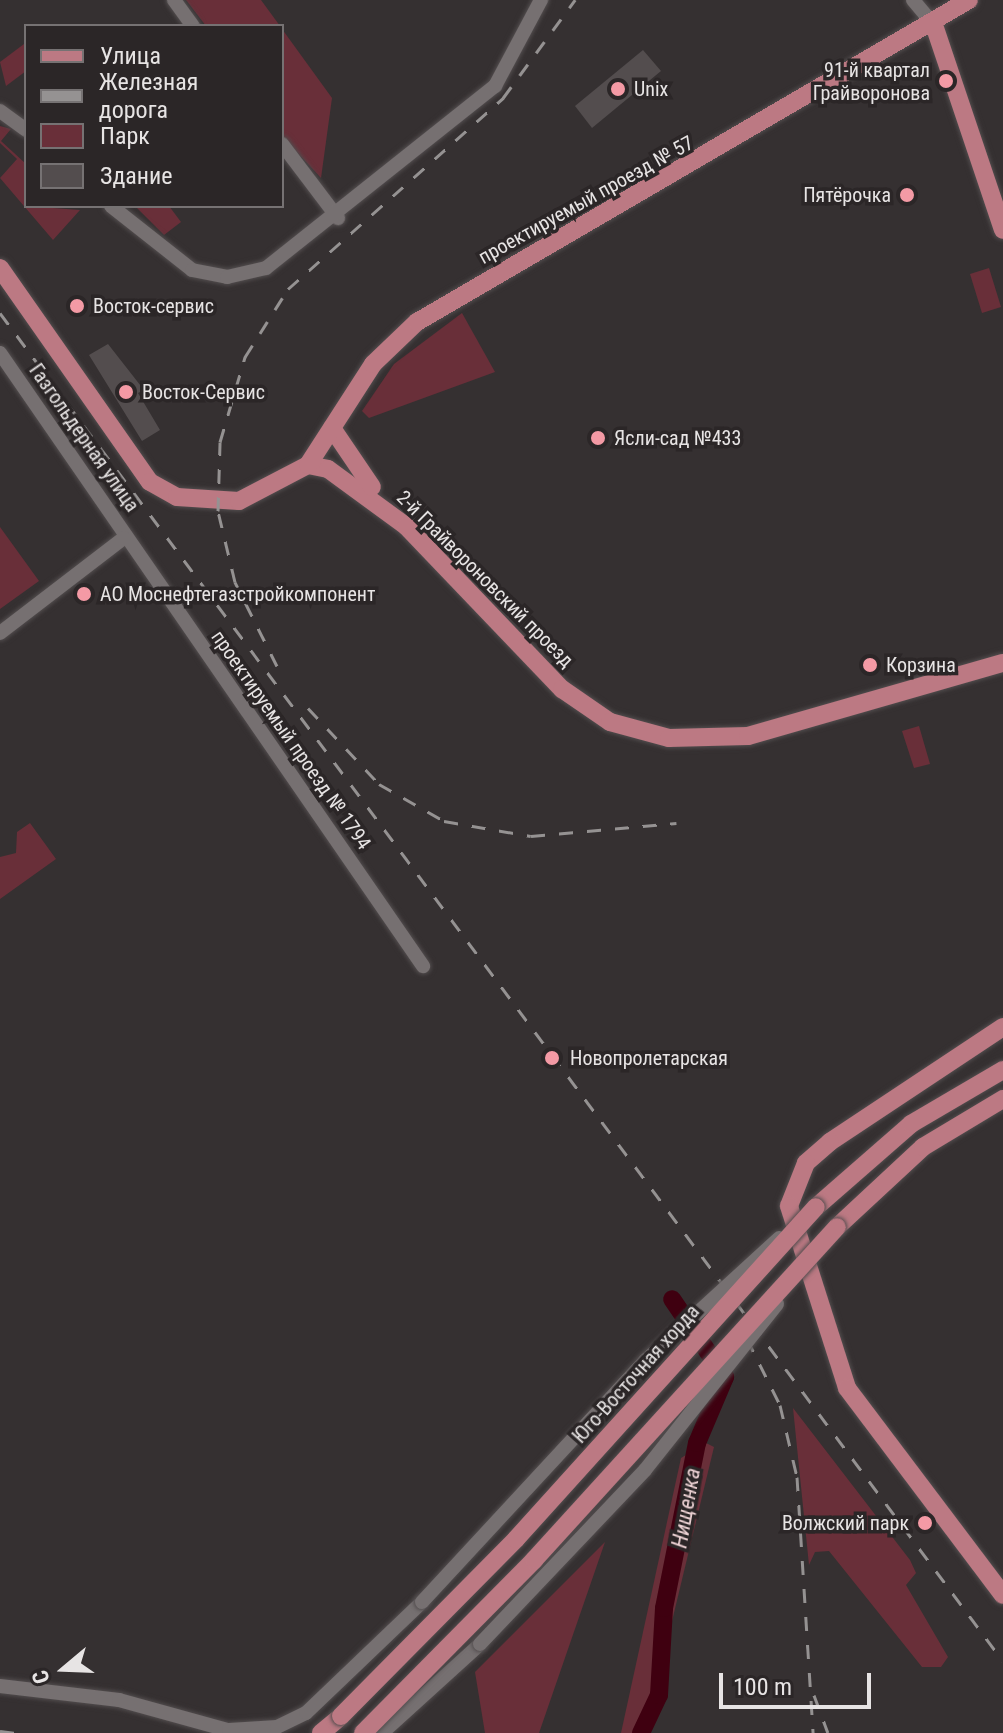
<!DOCTYPE html>
<meta charset="utf-8">
<style>
body{margin:0}
#map{position:relative;width:1003px;height:1733px;overflow:hidden;background:#353031;font-family:"Roboto Condensed",sans-serif}
div>[style]{position:absolute}
.green>*{inset:0;background:#692f39}
.river>*{height:18px;margin:-9px;padding:0 9px;transform-origin:9px;border-radius:9px;background:#3f0010}
.building>*{inset:0;background:#534d4e}
.roads{filter:drop-shadow(0 0 2px #524d4e) drop-shadow(0 0 2px #524d4e)}
.minor>*{height:14px;margin:-7px;padding:0 7px;transform-origin:7px;border-radius:7px;background:#767071}
.major>*{height:18px;margin:-9px;padding:0 9px;transform-origin:9px;border-radius:9px;background:#bc7983}
.rail>*{height:3px;margin-top:-1.5px;transform-origin:0;background:repeating-linear-gradient(90deg,#959292 0 14px,transparent 0 28px)}
.bridges{filter:drop-shadow(0 0 2px #524d4e) drop-shadow(0 0 2px #524d4e)}
.minor-bridge>*{height:14px;margin:-7px;padding:0 7px;transform-origin:7px;border-radius:7px;background:#767071}
.major-bridge>*{height:18px;margin:-9px;padding:0 9px;transform-origin:9px;border-radius:9px;background:#bc7983}
.dots>*{width:22px;height:22px;translate:-50% -50%;box-sizing:border-box;border:4px solid #2b2627;border-radius:50%}
span{translate:-50% -50%;white-space:nowrap;text-align:center;line-height:1.15;-webkit-text-stroke:7px #2b2627;paint-order:stroke}
.poi-label{font-size:20px;color:#e7e4e4}
.right{translate:-100% -50%;text-align:right}
.left{translate:0 -50%;text-align:left}
.street-label{font-size:20px;color:#e7e4e4}
.water-label{font-size:22px;color:#eed3d5;font-style:italic}
.legend{position:absolute;left:24px;top:24px;width:260px;height:184px;box-sizing:border-box;background:#2b2627;border:2px solid #767273;margin:0;padding:10px 14px;list-style:none;font-size:24px;color:#e7e4e4}
.legend li{display:flex;align-items:center;gap:16px;height:40px}
.legend b{width:40px;border:2px solid #767273}
.north{position:absolute;left:24px;top:1629px;width:80px;height:80px;-webkit-text-stroke:6px #2b2627;paint-order:stroke;rotate:251deg;font-size:22px;font-weight:700;line-height:32px;text-align:center;color:#e7e4e4}
.north::after{content:'';display:block;margin:auto;width:28px;height:36px;background:#e7e4e4;clip-path:polygon(50% 0,100% 100%,50% 72%,0 100%)}
.scale{position:absolute;left:719px;top:1673px;width:152px;height:36px;box-sizing:border-box;border:4px solid #e7e4e4;border-top:0;padding-left:10px;font-size:24px;line-height:28px;white-space:nowrap;color:#e7e4e4;-webkit-text-stroke:6px #2b2627;paint-order:stroke}
</style>
<div id="map">
<div class="green">
<i style="clip-path:polygon(186px 0,261px 0,280px 26px,206px 26px)"></i>
<i style="clip-path:polygon(282px 29px,332px 98px,321px 178px,282px 136px)"></i>
<i style="clip-path:polygon(24px 44px,26px 71px,6px 86px,0 62px)"></i>
<i style="clip-path:polygon(0 126px,11px 129px,1px 141px,26px 164px,26px 206px,80px 210px,53px 240px,0 178px,17px 159px,0 143px)"></i>
<i style="clip-path:polygon(135px 206px,169px 206px,181px 222px,164px 235px)"></i>
<i style="clip-path:polygon(989px 268px,1001px 307px,982px 313px,970px 274px)"></i>
<i style="clip-path:polygon(462px 313px,495px 372px,369px 418px,362px 411px,394px 364px)"></i>
<i style="clip-path:polygon(0 527px,39px 581px,0 609px)"></i>
<i style="clip-path:polygon(919px 726px,930px 764px,914px 768px,902px 731px)"></i>
<i style="clip-path:polygon(30px 823px,56px 859px,0 899px,0 857px,16px 853px,17px 832px)"></i>
<i style="clip-path:polygon(793px 1408px,910px 1560px,916px 1573px,906px 1585px,948px 1657px,941px 1667px,922px 1667px,829px 1551px,815px 1552px,809px 1565px)"></i>
<i style="clip-path:polygon(706px 1443px,714px 1447px,645px 1733px,621px 1733px,681px 1458px)"></i>
<i style="clip-path:polygon(605px 1542px,539px 1733px,485px 1733px,475px 1672px)"></i>
</div>
<div class="river">
<i style="left:641px;top:1733px;width:42px;rotate:-64.7deg"></i>
<i style="left:659px;top:1695px;width:87px;rotate:-86.7deg"></i>
<i style="left:664px;top:1608px;width:168px;rotate:-78.7deg"></i>
<i style="left:697px;top:1443px;width:72px;rotate:-67deg"></i>
<i style="left:725px;top:1377px;width:94px;rotate:-124.2deg"></i>
</div>
<div class="building">
<i style="clip-path:polygon(643px 50px,661px 71px,592px 128px,575px 106px)"></i>
<i style="clip-path:polygon(108px 344px,144px 390px,138px 393px,160px 430px,142px 441px,89px 355px)"></i>
</div>
<div class="roads">
<div class="minor">
<i style="left:174px;top:0;width:32px;rotate:54deg"></i>
<i style="left:913px;top:0;width:33px;rotate:50deg"></i>
<i style="left:0;top:111px;width:32px;rotate:36deg"></i>
<i style="left:282px;top:144px;width:93px;rotate:52.9deg"></i>
<i style="left:111px;top:206px;width:103px;rotate:38.3deg"></i>
<i style="left:192px;top:270px;width:36px;rotate:11deg"></i>
<i style="left:227px;top:277px;width:40px;rotate:-13deg"></i>
<i style="left:266px;top:268px;width:293px;rotate:-38.5deg"></i>
<i style="left:495px;top:86px;width:98px;rotate:-61.9deg"></i>
<i style="left:0;top:353px;width:745px;rotate:55.39deg"></i>
<i style="left:0;top:633px;width:156px;rotate:-37.5deg"></i>
<i style="left:0;top:1686px;width:120px;rotate:6.7deg"></i>
<i style="left:119px;top:1700px;width:123px;rotate:15.5deg"></i>
<i style="left:229px;top:1730px;width:48px;rotate:-3.6deg"></i>
<i style="left:277px;top:1727px;width:32px;rotate:-26deg"></i>
<i style="left:306px;top:1713px;width:161px;rotate:-43.7deg"></i>
<i style="left:382px;top:1733px;width:132px;rotate:-42.2deg"></i>
</div>
<div class="major">
<i style="left:934px;top:25px;width:216px;rotate:71.4deg"></i>
<i style="left:0;top:268px;width:261px;rotate:55deg"></i>
<i style="left:150px;top:482px;width:31px;rotate:29deg"></i>
<i style="left:177px;top:497px;width:62px;rotate:3.7deg"></i>
<i style="left:239px;top:501px;width:78px;rotate:-27.6deg"></i>
<i style="left:308px;top:465px;width:20px;rotate:11deg"></i>
<i style="left:328px;top:469px;width:97px;rotate:36.2deg"></i>
<i style="left:406px;top:526px;width:226px;rotate:46.3deg"></i>
<i style="left:562px;top:689px;width:58px;rotate:34.5deg"></i>
<i style="left:610px;top:722px;width:61px;rotate:15.2deg"></i>
<i style="left:669px;top:738px;width:79px;rotate:-1.5deg"></i>
<i style="left:748px;top:736px;width:265px;rotate:-16deg"></i>
<i style="left:332px;top:428px;width:71px;rotate:55.9deg"></i>
<i style="left:308px;top:465px;width:120px;rotate:-57.2deg"></i>
<i style="left:373px;top:364px;width:61px;rotate:-43.7deg"></i>
<i style="left:417px;top:322px;width:639px;rotate:-30.26deg"></i>
<i style="left:1003px;top:1027px;width:208px;rotate:146.4deg"></i>
<i style="left:830px;top:1142px;width:32px;rotate:139deg"></i>
<i style="left:806px;top:1163px;width:46px;rotate:111.6deg"></i>
<i style="left:789px;top:1206px;width:191px;rotate:72.3deg"></i>
<i style="left:847px;top:1388px;width:259px;rotate:53deg"></i>
<i style="left:816px;top:1207px;width:126px;rotate:-41.1deg"></i>
<i style="left:911px;top:1124px;width:107px;rotate:-30.4deg"></i>
<i style="left:837px;top:1227px;width:117px;rotate:-42.9deg"></i>
<i style="left:923px;top:1147px;width:93px;rotate:-31deg"></i>
<i style="left:321px;top:1733px;width:26px;rotate:-40deg"></i>
</div>
</div>
<div class="rail">
<i style="left:0;top:313px;width:1680px;rotate:53.35deg"></i>
<i style="left:277px;top:666px;width:94px;rotate:-116.6deg"></i>
<i style="left:235px;top:582px;width:73px;rotate:-103.5deg"></i>
<i style="left:218px;top:511px;width:69px;rotate:-88.3deg"></i>
<i style="left:220px;top:442px;width:89px;rotate:-73.6deg"></i>
<i style="left:245px;top:357px;width:80px;rotate:-57.7deg"></i>
<i style="left:288px;top:289px;width:288px;rotate:-41.6deg"></i>
<i style="left:503px;top:98px;width:122px;rotate:-53.7deg"></i>
<i style="left:308px;top:708px;width:104px;rotate:46.9deg"></i>
<i style="left:379px;top:784px;width:75px;rotate:29.6deg"></i>
<i style="left:444px;top:821px;width:88px;rotate:9.8deg"></i>
<i style="left:531px;top:836px;width:146px;rotate:-5.1deg"></i>
<i style="left:747px;top:1339px;width:74px;rotate:63.4deg"></i>
<i style="left:780px;top:1405px;width:74px;rotate:76.7deg"></i>
<i style="left:797px;top:1477px;width:256px;rotate:86.4deg"></i>
<i style="left:814px;top:1695px;width:40px;rotate:69.8deg"></i>
<i style="left:0;top:1731px;width:16px;rotate:7deg"></i>
</div>
<div class="bridges">
<div class="minor-bridge">
<i style="left:422px;top:1602px;width:328px;rotate:-47.2deg"></i>
<i style="left:645px;top:1361px;width:182px;rotate:-42.5deg"></i>
<i style="left:480px;top:1644px;width:240px;rotate:-46.5deg"></i>
<i style="left:645px;top:1470px;width:212px;rotate:-51.5deg"></i>
</div>
<div class="major-bridge">
<i style="left:341px;top:1716px;width:249px;rotate:-45.3deg"></i>
<i style="left:516px;top:1539px;width:447px;rotate:-47.9deg"></i>
<i style="left:363px;top:1733px;width:243px;rotate:-45.3deg"></i>
<i style="left:534px;top:1560px;width:450px;rotate:-47.7deg"></i>
</div>
</div>
<div class="dots">
<i style="left:946px;top:81px;background:#f49aa5"></i>
<i style="left:618px;top:89px;background:#f49aa5"></i>
<i style="left:907px;top:195px;background:#f49aa5"></i>
<i style="left:77px;top:306px;background:#f49aa5"></i>
<i style="left:126px;top:392px;background:#f49aa5"></i>
<i style="left:598px;top:438px;background:#f49aa5"></i>
<i style="left:84px;top:594px;background:#f49aa5"></i>
<i style="left:870px;top:665px;background:#f49aa5"></i>
<i style="left:552px;top:1058px;background:#f49aa5"></i>
<i style="left:925px;top:1523px;background:#f49aa5"></i>
</div>
<div class="poi-label">
<span class="right" style="left:930px;top:82px">91-й квартал<br>Грайворонова</span>
<span class="left" style="left:634px;top:89px">Unix</span>
<span class="right" style="left:891px;top:195px">Пятёрочка</span>
<span class="left" style="left:93px;top:306px">Восток-сервис</span>
<span class="left" style="left:142px;top:392px">Восток-Сервис</span>
<span class="left" style="left:614px;top:438px">Ясли-сад №433</span>
<span class="left" style="left:100px;top:594px">АО Моснефтегазстройкомпонент</span>
<span class="left" style="left:886px;top:665px">Корзина</span>
<span class="left" style="left:570px;top:1058px">Новопролетарская</span>
<span class="right" style="left:909px;top:1523px">Волжский парк</span>
</div>
<div class="street-label">
<span style="left:586px;top:200px;rotate:-29deg">проектируемый проезд № 57</span>
<span style="left:84px;top:438px;rotate:55deg">Газгольдерная улица</span>
<span style="left:485px;top:579px;rotate:45deg">2-й Грайвороновский проезд</span>
<span style="left:291px;top:740px;rotate:55deg">проектируемый проезд № 1794</span>
<span style="left:636px;top:1374px;rotate:-48deg">Юго-Восточная хорда</span>
</div>
<div class="water-label">
<span style="left:686px;top:1508px;rotate:-80deg">Нищенка</span>
</div>
<ul class="legend">
<li><b style="height:10px;background:#bc7983"></b>Улица</li>
<li><b style="height:10px;background:#959292"></b>Железная дорога</li>
<li><b style="height:22px;background:#692f39"></b>Парк</li>
<li><b style="height:22px;background:#534d4e"></b>Здание</li>
</ul>
<div class="north">С</div>
<div class="scale">100 m</div>
</div>
